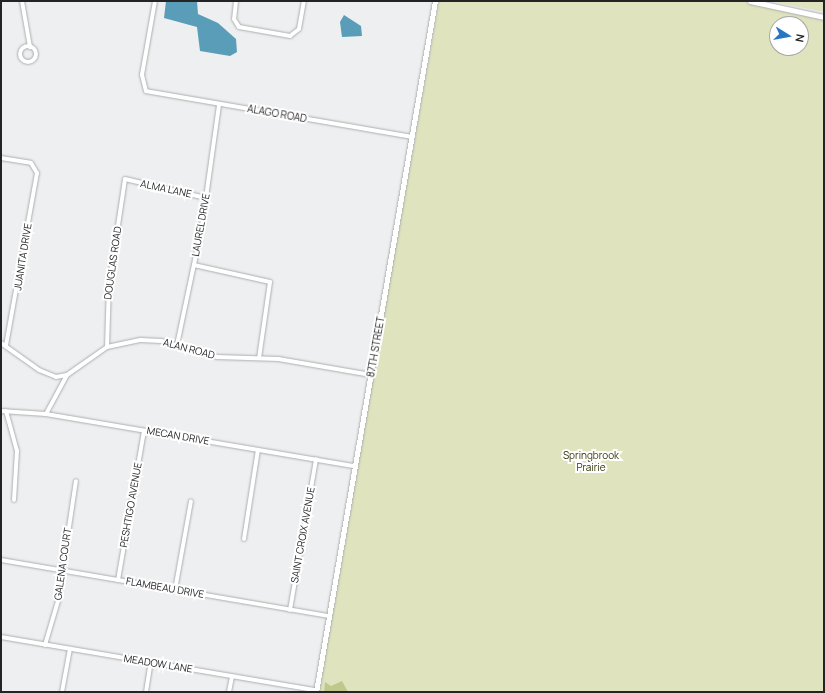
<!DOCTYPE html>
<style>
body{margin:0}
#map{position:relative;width:825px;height:693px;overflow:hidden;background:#eeeff1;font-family:Manrope,sans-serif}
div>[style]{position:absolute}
.green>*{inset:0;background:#dfe4be}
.forest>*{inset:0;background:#c0c78c}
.water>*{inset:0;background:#5a9db8}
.roads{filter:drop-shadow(0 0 1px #acaeaf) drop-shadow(0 0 1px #acaeaf)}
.minor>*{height:4px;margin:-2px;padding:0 2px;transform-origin:2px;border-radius:2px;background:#fff}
.minor>.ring{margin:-2px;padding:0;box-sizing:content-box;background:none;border:4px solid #fff;border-radius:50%}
.tertiary>*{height:5px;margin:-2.5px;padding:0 2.5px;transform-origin:2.5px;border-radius:2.5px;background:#fff}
span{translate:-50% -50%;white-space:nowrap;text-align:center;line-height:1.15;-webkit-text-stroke:4px #fff;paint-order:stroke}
.street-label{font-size:10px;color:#242425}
.park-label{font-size:10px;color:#303405}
.frame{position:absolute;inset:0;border:2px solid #242425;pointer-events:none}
.north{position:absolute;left:769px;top:16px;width:40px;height:40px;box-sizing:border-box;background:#fff;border:1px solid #a7a7a8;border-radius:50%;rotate:101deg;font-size:11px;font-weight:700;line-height:16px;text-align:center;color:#242425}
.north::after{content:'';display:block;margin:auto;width:14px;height:18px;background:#2776c5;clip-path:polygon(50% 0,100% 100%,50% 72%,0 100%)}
</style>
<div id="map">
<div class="green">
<i style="clip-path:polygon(evenodd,439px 1px,741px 1px,824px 19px,824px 692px,317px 692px,439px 1px,777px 24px,801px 24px,801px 48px,777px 48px,777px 24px)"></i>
<i style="clip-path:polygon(770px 1px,824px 1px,824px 12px)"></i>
</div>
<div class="forest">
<i style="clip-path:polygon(342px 681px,348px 692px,324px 692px,325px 682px,331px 686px)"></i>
</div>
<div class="water">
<i style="clip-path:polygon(166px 1px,197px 1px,198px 14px,218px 23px,236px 39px,237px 52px,230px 56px,200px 51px,197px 27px,164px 18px)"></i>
<i style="clip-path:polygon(344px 15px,361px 26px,362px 36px,342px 37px,340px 22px)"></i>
</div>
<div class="roads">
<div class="minor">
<i style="left:22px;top:1px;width:47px;rotate:80.1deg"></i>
<i style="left:155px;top:1px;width:75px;rotate:100deg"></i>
<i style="left:142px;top:75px;width:16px;rotate:76deg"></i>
<i style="left:146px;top:91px;width:270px;rotate:9.8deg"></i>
<i style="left:236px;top:1px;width:18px;rotate:96deg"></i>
<i style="left:234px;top:19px;width:9px;rotate:58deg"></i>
<i style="left:239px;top:27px;width:52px;rotate:10deg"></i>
<i style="left:290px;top:36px;width:11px;rotate:-38deg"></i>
<i style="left:299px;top:29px;width:28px;rotate:-80deg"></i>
<i class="ring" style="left:20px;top:46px;width:12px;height:12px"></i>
<i style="left:1px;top:158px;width:30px;rotate:9deg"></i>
<i style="left:31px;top:163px;width:12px;rotate:59deg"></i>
<i style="left:37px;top:173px;width:176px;rotate:100.2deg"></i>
<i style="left:194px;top:265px;width:78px;rotate:12.6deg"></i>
<i style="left:270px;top:282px;width:77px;rotate:98.2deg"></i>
<i style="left:1px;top:343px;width:47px;rotate:35.4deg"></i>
<i style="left:39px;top:370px;width:18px;rotate:22deg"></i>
<i style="left:56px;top:377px;width:11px;rotate:-10deg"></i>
<i style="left:67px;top:375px;width:49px;rotate:-35deg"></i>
<i style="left:107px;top:347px;width:35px;rotate:-12deg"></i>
<i style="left:141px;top:340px;width:20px;rotate:3deg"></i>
<i style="left:161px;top:341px;width:58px;rotate:15.9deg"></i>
<i style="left:217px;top:357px;width:62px;rotate:1.8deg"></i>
<i style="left:279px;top:359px;width:93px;rotate:9.9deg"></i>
<i style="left:177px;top:345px;width:122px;rotate:-78.1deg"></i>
<i style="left:202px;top:226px;width:122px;rotate:-82deg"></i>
<i style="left:107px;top:347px;width:62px;rotate:-88.2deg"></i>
<i style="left:109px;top:285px;width:107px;rotate:-81.4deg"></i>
<i style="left:125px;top:179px;width:83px;rotate:13.2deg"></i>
<i style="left:1px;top:411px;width:45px;rotate:3.8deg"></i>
<i style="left:46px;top:414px;width:313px;rotate:9.6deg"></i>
<i style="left:6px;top:411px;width:41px;rotate:74.6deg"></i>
<i style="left:17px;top:451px;width:49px;rotate:93.5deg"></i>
<i style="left:46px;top:414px;width:44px;rotate:-61.7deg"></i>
<i style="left:244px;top:539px;width:90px;rotate:-81.1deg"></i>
<i style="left:1px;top:560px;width:333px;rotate:9.7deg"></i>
<i style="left:118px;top:580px;width:151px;rotate:-80.1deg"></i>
<i style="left:175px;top:590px;width:90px;rotate:-79.8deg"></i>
<i style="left:290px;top:610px;width:153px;rotate:-80.2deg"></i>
<i style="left:1px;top:637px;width:319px;rotate:9.6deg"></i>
<i style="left:45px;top:645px;width:46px;rotate:-73.5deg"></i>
<i style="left:58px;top:601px;width:121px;rotate:-81.5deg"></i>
<i style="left:62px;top:692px;width:44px;rotate:-79.5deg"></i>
<i style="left:146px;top:692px;width:30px;rotate:-81deg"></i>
<i style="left:229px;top:692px;width:15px;rotate:-79deg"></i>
</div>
<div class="tertiary">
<i style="left:750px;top:1px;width:76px;rotate:12.2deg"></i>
<i style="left:316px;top:692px;width:701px;rotate:-80.23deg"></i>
</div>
</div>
<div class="street-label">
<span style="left:277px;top:114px;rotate:10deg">ALAGO ROAD</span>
<span style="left:166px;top:189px;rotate:12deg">ALMA LANE</span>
<span style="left:201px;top:225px;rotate:-80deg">LAUREL DRIVE</span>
<span style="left:23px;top:257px;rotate:-81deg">JUANITA DRIVE</span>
<span style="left:113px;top:263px;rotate:-82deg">DOUGLAS ROAD</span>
<span style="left:376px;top:347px;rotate:-80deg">87TH STREET</span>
<span style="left:189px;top:349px;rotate:15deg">ALAN ROAD</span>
<span style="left:178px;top:436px;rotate:10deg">MECAN DRIVE</span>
<span style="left:131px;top:505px;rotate:-80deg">PESHTIGO AVENUE</span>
<span style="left:303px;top:535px;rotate:-80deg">SAINT CROIX AVENUE</span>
<span style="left:63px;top:564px;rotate:-82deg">GALENA COURT</span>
<span style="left:165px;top:588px;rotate:10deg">FLAMBEAU DRIVE</span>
<span style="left:158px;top:664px;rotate:9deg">MEADOW LANE</span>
</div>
<div class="park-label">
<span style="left:591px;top:461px">Springbrook<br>Prairie</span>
</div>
<div class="frame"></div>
<div class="north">N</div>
</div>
